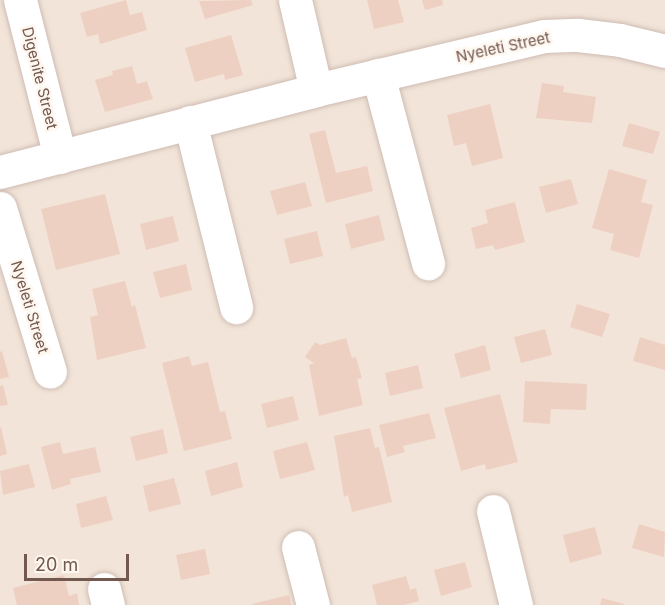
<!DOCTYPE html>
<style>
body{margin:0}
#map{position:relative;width:665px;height:605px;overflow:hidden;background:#fbf2e9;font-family:Inter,sans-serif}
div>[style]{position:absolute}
.residential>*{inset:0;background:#f2e4d8}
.building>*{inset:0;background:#eed0c3}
.roads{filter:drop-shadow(0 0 2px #cebcb3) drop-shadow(0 0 2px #cebcb3)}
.minor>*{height:33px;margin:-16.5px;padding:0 16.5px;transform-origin:16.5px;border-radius:16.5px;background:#fff}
span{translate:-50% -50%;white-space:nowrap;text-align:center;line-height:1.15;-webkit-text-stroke:5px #fef7ef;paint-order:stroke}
.street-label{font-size:15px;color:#73584f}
.scale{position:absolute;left:24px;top:554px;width:105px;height:27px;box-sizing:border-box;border:3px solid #73584f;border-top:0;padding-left:8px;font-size:18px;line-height:21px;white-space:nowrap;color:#73584f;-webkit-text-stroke:4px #fef7ef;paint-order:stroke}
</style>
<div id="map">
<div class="residential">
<i style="clip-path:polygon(0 0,665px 0,665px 605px,0 605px)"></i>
</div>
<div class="building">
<i style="clip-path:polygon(126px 0,130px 15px,142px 12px,147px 30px,100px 44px,98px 34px,87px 37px,80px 13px)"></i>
<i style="clip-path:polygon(251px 0,253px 5px,205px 19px,199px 1px)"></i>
<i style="clip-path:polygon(367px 0,398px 0,404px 22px,374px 29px)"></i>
<i style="clip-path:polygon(422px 0,442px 0,443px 5px,425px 10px)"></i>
<i style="clip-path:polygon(231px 35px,243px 75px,225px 80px,224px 74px,195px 82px,185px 48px)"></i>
<i style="clip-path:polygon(132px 66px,137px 84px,147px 81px,153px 99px,105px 112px,95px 80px,113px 75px,112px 71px)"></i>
<i style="clip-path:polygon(542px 83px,564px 86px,563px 92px,596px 97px,592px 123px,536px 118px)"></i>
<i style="clip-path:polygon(490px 104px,503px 158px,472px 166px,466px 143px,454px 146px,447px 115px)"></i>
<i style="clip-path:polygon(629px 123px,660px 132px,653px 154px,622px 146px)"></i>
<i style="clip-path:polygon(325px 130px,336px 173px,367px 166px,373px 191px,326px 203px,309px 134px)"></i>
<i style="clip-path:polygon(609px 169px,647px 180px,641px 202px,653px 205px,639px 258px,610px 250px,614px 234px,592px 228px)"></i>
<i style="clip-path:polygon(571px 179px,578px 204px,546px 213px,539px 187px)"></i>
<i style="clip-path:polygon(305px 182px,312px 206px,277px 215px,270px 191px)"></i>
<i style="clip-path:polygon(105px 194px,120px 254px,56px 270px,41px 209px)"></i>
<i style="clip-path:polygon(515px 202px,525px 242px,495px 250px,493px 245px,476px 249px,471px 228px,488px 223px,485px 210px)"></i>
<i style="clip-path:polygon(379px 215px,385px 240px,351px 249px,345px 224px)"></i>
<i style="clip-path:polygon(173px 216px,179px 241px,146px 250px,140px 224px)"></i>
<i style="clip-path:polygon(317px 231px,323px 256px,290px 264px,284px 239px)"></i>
<i style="clip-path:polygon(186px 264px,192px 290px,160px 298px,153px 272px)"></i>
<i style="clip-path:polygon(125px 281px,132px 307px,135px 305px,146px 348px,97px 360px,90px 317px,98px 315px,92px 289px)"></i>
<i style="clip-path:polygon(577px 304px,610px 314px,602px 337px,570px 327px)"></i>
<i style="clip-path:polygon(545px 329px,552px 355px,521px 363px,514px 337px)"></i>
<i style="clip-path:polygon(640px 337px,665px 345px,665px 370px,633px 361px)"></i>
<i style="clip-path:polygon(346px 338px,352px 358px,356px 357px,362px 378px,357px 379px,363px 405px,319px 416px,309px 365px,314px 363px,305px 357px,315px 342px,320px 345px)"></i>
<i style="clip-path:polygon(485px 345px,491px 370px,461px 378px,454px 354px)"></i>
<i style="clip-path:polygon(2px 351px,9px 377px,0 379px,0 352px)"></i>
<i style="clip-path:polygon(189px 356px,192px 366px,208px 362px,220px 412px,225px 411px,232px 439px,184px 451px,162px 363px)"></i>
<i style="clip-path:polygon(418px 365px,423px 388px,390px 396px,385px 373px)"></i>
<i style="clip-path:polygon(525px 381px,587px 384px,586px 410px,551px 409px,550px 424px,523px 422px)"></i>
<i style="clip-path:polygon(3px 385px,8px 405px,0 406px,0 386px)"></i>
<i style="clip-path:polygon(500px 394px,518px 462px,486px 470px,485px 464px,461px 471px,444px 408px)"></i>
<i style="clip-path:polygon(293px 396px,299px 420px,267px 428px,261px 404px)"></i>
<i style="clip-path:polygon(429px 413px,436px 438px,403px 446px,405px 452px,387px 457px,379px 425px)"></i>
<i style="clip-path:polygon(1px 427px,7px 454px,0 456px,0 428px)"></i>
<i style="clip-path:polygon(370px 428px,375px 448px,379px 447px,392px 502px,352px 512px,348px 495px,344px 497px,334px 436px)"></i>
<i style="clip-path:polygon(163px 429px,168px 453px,136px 461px,130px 437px)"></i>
<i style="clip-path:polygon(60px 442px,63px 454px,95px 447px,101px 472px,70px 479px,71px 484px,52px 490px,41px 447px)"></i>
<i style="clip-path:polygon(307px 442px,315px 470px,280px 479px,273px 451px)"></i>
<i style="clip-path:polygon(237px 462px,243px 487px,211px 496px,205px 471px)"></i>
<i style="clip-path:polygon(29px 464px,35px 487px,3px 495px,0 471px)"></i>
<i style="clip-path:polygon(174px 478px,181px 504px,149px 512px,143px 486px)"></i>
<i style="clip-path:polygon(106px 496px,113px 520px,81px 528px,76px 504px)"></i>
<i style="clip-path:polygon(639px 524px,665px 532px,664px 557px,632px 548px)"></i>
<i style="clip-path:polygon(595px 527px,602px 554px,570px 563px,563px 535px)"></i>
<i style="clip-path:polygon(205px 549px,210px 574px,181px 580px,176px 555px)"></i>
<i style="clip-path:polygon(465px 562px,472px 587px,441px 596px,434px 570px)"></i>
<i style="clip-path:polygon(64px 575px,69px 596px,77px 593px,79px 605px,17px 605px,13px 588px)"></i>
<i style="clip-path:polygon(406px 576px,410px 590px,416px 588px,419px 601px,404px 605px,377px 605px,372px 585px)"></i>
<i style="clip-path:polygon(289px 595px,291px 605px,252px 605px,252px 604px)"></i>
<i style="clip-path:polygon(602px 598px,624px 604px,624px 605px,600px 605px)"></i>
</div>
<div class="roads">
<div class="minor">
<i style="left:20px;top:0;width:162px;rotate:75.7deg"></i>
<i style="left:295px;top:0;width:92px;rotate:76.9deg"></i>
<i style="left:378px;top:75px;width:195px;rotate:75.1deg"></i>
<i style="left:190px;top:122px;width:191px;rotate:76deg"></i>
<i style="left:0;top:172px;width:326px;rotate:-14.5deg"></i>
<i style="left:316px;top:90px;width:234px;rotate:-13.3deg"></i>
<i style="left:544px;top:36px;width:34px;rotate:-2deg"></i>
<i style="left:578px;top:35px;width:42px;rotate:6.8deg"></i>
<i style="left:620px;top:40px;width:46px;rotate:13.7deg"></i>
<i style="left:0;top:208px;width:171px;rotate:73deg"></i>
<i style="left:493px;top:511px;width:97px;rotate:76.3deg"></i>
<i style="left:298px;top:547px;width:60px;rotate:75.5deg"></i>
<i style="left:104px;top:589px;width:16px;rotate:76deg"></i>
</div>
</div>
<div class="street-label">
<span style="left:503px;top:47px;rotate:-12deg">Nyeleti Street</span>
<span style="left:40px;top:78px;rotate:76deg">Digenite Street</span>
<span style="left:30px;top:307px;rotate:73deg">Nyeleti Street</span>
</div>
<div class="scale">20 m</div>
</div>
